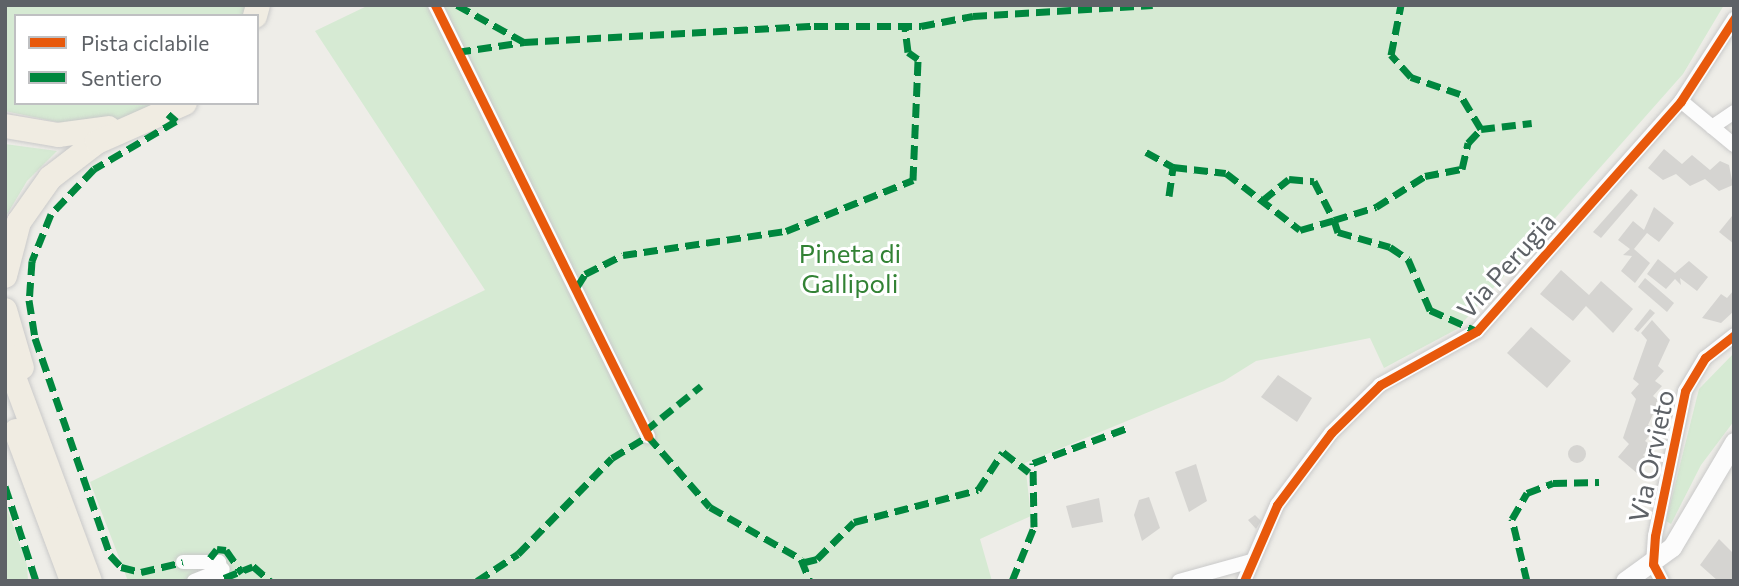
<!DOCTYPE html>
<style>
body{margin:0}
#map{position:relative;width:1739px;height:586px;overflow:hidden;background:#eeede8;font-family:Commissioner,sans-serif}
div>[style]{position:absolute}
.green>*{inset:0;background:#d6ead3}
.building>*{inset:0;background:#d5d4d1}
.round{border-radius:50%}
.roads{filter:drop-shadow(0 0 2px #c9c9c9) drop-shadow(0 0 2px #c9c9c9)}
.street>*{height:14px;margin:-7px;padding:0 7px;transform-origin:7px;border-radius:7px;background:#fcfcfc}
.secondary>*{height:19px;margin:-9.5px;padding:0 9.5px;transform-origin:9.5px;border-radius:9.5px;background:#fcfcfc}
.highway>*{height:24px;margin:-12px;padding:0 12px;transform-origin:12px;border-radius:12px;background:#f0ece2}
.quiet>*{height:7px;margin-top:-3.5px;transform-origin:0;background:repeating-linear-gradient(90deg,#00873e 0 14px,transparent 0 21px)}
.cycleway>*{height:9px;margin:-4.5px;padding:0 4.5px;transform-origin:4.5px;border-radius:4.5px;background:#e8590c}
span{translate:-50% -50%;white-space:nowrap;text-align:center;line-height:1.15;-webkit-text-stroke:6px #fff;paint-order:stroke}
.park-label{font-size:26px;color:#328234}
.street-label{font-size:26px;color:#5e6267}
.frame{position:absolute;inset:0;border:7px solid #5e6267;pointer-events:none}
.legend{position:absolute;left:14px;top:14px;width:245px;height:91px;box-sizing:border-box;background:#fff;border:2px solid #bfc0c2;margin:0;padding:9px 12px;list-style:none;font-size:21px;color:#5e6267}
.legend li{display:flex;align-items:center;gap:14px;height:35px}
.legend b{width:35px;border:2px solid #bfc0c2}
</style>
<div id="map">
<div class="green">
<i style="clip-path:polygon(5px 5px,248px 5px,245px 16px,16px 16px,16px 103px,162px 103px,102px 125px,76px 126px,5px 111px)"></i>
<i style="clip-path:polygon(369px 5px,1724px 5px,1683px 74px,1457px 329px,1384px 368px,1370px 338px,1256px 361px,1224px 381px,1025px 463px,1031px 516px,980px 539px,992px 581px,128px 581px,90px 482px,485px 290px,315px 31px)"></i>
<i style="clip-path:polygon(5px 144px,57px 151px,27px 181px,5px 218px)"></i>
<i style="clip-path:polygon(1734px 353px,1734px 421px,1701px 465px,1671px 524px,1666px 521px,1699px 389px)"></i>
<i style="clip-path:polygon(5px 503px,27px 565px,28px 581px,5px 581px)"></i>
</div>
<div class="building">
<i style="clip-path:polygon(1664px 149px,1682px 164px,1692px 155px,1710px 170px,1720px 161px,1729px 165px,1733px 185px,1719px 191px,1705px 179px,1690px 186px,1676px 174px,1663px 180px,1648px 168px)"></i>
<i style="clip-path:polygon(1631px 189px,1638px 195px,1601px 238px,1593px 232px)"></i>
<i style="clip-path:polygon(1654px 207px,1674px 223px,1659px 242px,1647px 233px,1634px 249px,1650px 263px,1635px 283px,1621px 271px,1632px 256px,1623px 255px,1630px 249px,1618px 240px,1633px 221px,1644px 230px)"></i>
<i style="clip-path:polygon(1732px 216px,1734px 217px,1734px 244px,1719px 232px)"></i>
<i style="clip-path:polygon(1658px 259px,1675px 273px,1689px 261px,1708px 277px,1697px 291px,1680px 278px,1681px 285px,1675px 279px,1666px 289px,1647px 274px)"></i>
<i style="clip-path:polygon(1561px 270px,1589px 295px,1601px 281px,1633px 309px,1613px 333px,1586px 306px,1573px 321px,1540px 294px)"></i>
<i style="clip-path:polygon(1645px 278px,1674px 303px,1667px 312px,1638px 287px)"></i>
<i style="clip-path:polygon(1734px 290px,1734px 311px,1721px 323px,1702px 318px,1721px 294px,1727px 298px)"></i>
<i style="clip-path:polygon(1650px 309px,1655px 313px,1638px 332px,1634px 329px)"></i>
<i style="clip-path:polygon(1652px 320px,1670px 340px,1658px 366px,1664px 371px,1655px 381px,1662px 386px,1653px 396px,1659px 401px,1648px 425px,1654px 430px,1645px 441px,1652px 446px,1643px 455px,1649px 461px,1638px 474px,1618px 457px,1629px 444px,1623px 438px,1636px 399px,1631px 393px,1639px 384px,1633px 379px,1647px 340px,1641px 333px)"></i>
<i style="clip-path:polygon(1531px 327px,1571px 361px,1547px 388px,1507px 353px)"></i>
<i style="clip-path:polygon(1278px 375px,1312px 398px,1297px 422px,1261px 397px)"></i>
<i class="round" style="left:1568px;top:445px;width:18px;height:18px"></i>
<i style="clip-path:polygon(1196px 464px,1207px 501px,1189px 512px,1175px 472px)"></i>
<i style="clip-path:polygon(1149px 497px,1160px 528px,1142px 541px,1134px 515px,1139px 500px)"></i>
<i style="clip-path:polygon(1099px 498px,1103px 522px,1072px 528px,1066px 506px)"></i>
<i style="clip-path:polygon(1255px 515px,1261px 521px,1256px 529px,1248px 520px)"></i>
<i style="clip-path:polygon(1719px 539px,1734px 554px,1733px 581px,1718px 581px,1700px 565px)"></i>
</div>
<div class="roads">
<div class="street">
<i style="left:435px;top:5px;width:481px;rotate:63.7deg"></i>
<i style="left:1681px;top:101px;width:69px;rotate:39.7deg"></i>
<i style="left:1712px;top:127px;width:27px;rotate:-34deg"></i>
<i style="left:183px;top:562px;width:36px"></i>
<i style="left:219px;top:562px;width:19px;rotate:78deg"></i>
<i style="left:194px;top:581px;width:31px;rotate:-22deg"></i>
<i style="left:1179px;top:581px;width:75px;rotate:-15.5deg"></i>
<i style="left:1244px;top:581px;width:83px;rotate:-66.5deg"></i>
<i style="left:1277px;top:505px;width:90px;rotate:-53.1deg"></i>
<i style="left:1331px;top:433px;width:69px;rotate:-44.4deg"></i>
<i style="left:1380px;top:385px;width:111px;rotate:-29.1deg"></i>
<i style="left:1477px;top:331px;width:307px;rotate:-48.4deg"></i>
<i style="left:1681px;top:101px;width:98px;rotate:-57.1deg"></i>
<i style="left:1662px;top:581px;width:19px;rotate:-118deg"></i>
<i style="left:1653px;top:564px;width:28px;rotate:-86deg"></i>
<i style="left:1655px;top:536px;width:148px;rotate:-78.3deg"></i>
<i style="left:1685px;top:391px;width:39px;rotate:-59deg"></i>
<i style="left:1705px;top:358px;width:37px;rotate:-38deg"></i>
</div>
<div class="secondary">
<i style="left:1625px;top:581px;width:58px;rotate:-35.9deg"></i>
<i style="left:1672px;top:547px;width:122px;rotate:-59.4deg"></i>
</div>
<div class="highway">
<i style="left:255px;top:16px;width:11px;rotate:-75deg"></i>
<i style="left:5px;top:126px;width:54px;rotate:9.6deg"></i>
<i style="left:58px;top:135px;width:51px;rotate:-7.8deg"></i>
<i style="left:5px;top:276px;width:56px;rotate:-75.5deg"></i>
<i style="left:19px;top:222px;width:54px;rotate:-54.8deg"></i>
<i style="left:50px;top:178px;width:59px;rotate:-37.5deg"></i>
<i style="left:97px;top:142px;width:96px;rotate:-23.9deg"></i>
<i style="left:5px;top:310px;width:60px;rotate:73.7deg"></i>
<i style="left:5px;top:353px;width:243px;rotate:69.6deg"></i>
<i style="left:16px;top:431px;width:160px;rotate:69.5deg"></i>
</div>
</div>
<div class="quiet">
<i style="left:457px;top:5px;width:77px;rotate:28.9deg"></i>
<i style="left:457px;top:52px;width:68px;rotate:-8.5deg"></i>
<i style="left:524px;top:42px;width:290px;rotate:-3.2deg"></i>
<i style="left:814px;top:26px;width:107px"></i>
<i style="left:921px;top:26px;width:53px;rotate:-10.9deg"></i>
<i style="left:973px;top:16px;width:180px;rotate:-3.5deg"></i>
<i style="left:168px;top:114px;width:11px;rotate:41deg"></i>
<i style="left:176px;top:121px;width:95px;rotate:149.7deg"></i>
<i style="left:94px;top:169px;width:62px;rotate:133.7deg"></i>
<i style="left:51px;top:214px;width:51px;rotate:112deg"></i>
<i style="left:32px;top:261px;width:39px;rotate:94deg"></i>
<i style="left:29px;top:300px;width:38px;rotate:81deg"></i>
<i style="left:35px;top:338px;width:230px;rotate:70.9deg"></i>
<i style="left:110px;top:555px;width:16px;rotate:47deg"></i>
<i style="left:121px;top:567px;width:21px;rotate:14deg"></i>
<i style="left:141px;top:572px;width:43px;rotate:-13.4deg"></i>
<i style="left:1481px;top:129px;width:51px;rotate:-6.7deg"></i>
<i style="left:1146px;top:152px;width:31px;rotate:29deg"></i>
<i style="left:1173px;top:167px;width:53px;rotate:6.5deg"></i>
<i style="left:1226px;top:173px;width:93px;rotate:37.6deg"></i>
<i style="left:1300px;top:230px;width:35px;rotate:-16deg"></i>
<i style="left:1334px;top:220px;width:13px;rotate:72deg"></i>
<i style="left:1338px;top:232px;width:54px;rotate:16.1deg"></i>
<i style="left:1390px;top:247px;width:22px;rotate:34deg"></i>
<i style="left:1408px;top:259px;width:56px;rotate:66.7deg"></i>
<i style="left:1430px;top:310px;width:51px;rotate:24.1deg"></i>
<i style="left:1169px;top:196px;width:29px;rotate:-82deg"></i>
<i style="left:1263px;top:200px;width:33px;rotate:-39deg"></i>
<i style="left:1289px;top:179px;width:25px;rotate:5deg"></i>
<i style="left:1314px;top:181px;width:44px;rotate:62.9deg"></i>
<i style="left:1334px;top:220px;width:44px;rotate:-17.2deg"></i>
<i style="left:1376px;top:207px;width:58px;rotate:-32.3deg"></i>
<i style="left:1425px;top:176px;width:38px;rotate:-11deg"></i>
<i style="left:1462px;top:169px;width:27px;rotate:-77deg"></i>
<i style="left:1468px;top:143px;width:19px;rotate:-47deg"></i>
<i style="left:1481px;top:129px;width:41px;rotate:-121deg"></i>
<i style="left:1460px;top:94px;width:52px;rotate:-160.9deg"></i>
<i style="left:1411px;top:77px;width:30px;rotate:-132deg"></i>
<i style="left:1391px;top:55px;width:51px;rotate:-78.7deg"></i>
<i style="left:577px;top:287px;width:15px;rotate:-58deg"></i>
<i style="left:585px;top:274px;width:42px;rotate:-26.6deg"></i>
<i style="left:623px;top:255px;width:165px;rotate:-8.4deg"></i>
<i style="left:786px;top:231px;width:137px;rotate:-21.9deg"></i>
<i style="left:913px;top:180px;width:121px;rotate:-87.6deg"></i>
<i style="left:918px;top:59px;width:12px;rotate:-145deg"></i>
<i style="left:908px;top:52px;width:25px;rotate:-97deg"></i>
<i style="left:645px;top:431px;width:72px;rotate:-38.8deg"></i>
<i style="left:5px;top:486px;width:100px;rotate:71.9deg"></i>
<i style="left:210px;top:558px;width:11px;rotate:-52deg"></i>
<i style="left:217px;top:549px;width:9px;rotate:6deg"></i>
<i style="left:226px;top:550px;width:28px;rotate:55deg"></i>
<i style="left:805px;top:562px;width:12px;rotate:-14deg"></i>
<i style="left:817px;top:559px;width:52px;rotate:-45deg"></i>
<i style="left:854px;top:522px;width:128px;rotate:-14.5deg"></i>
<i style="left:978px;top:490px;width:45px;rotate:-56.7deg"></i>
<i style="left:1003px;top:452px;width:33px;rotate:38deg"></i>
<i style="left:224px;top:578px;width:31px;rotate:-22deg"></i>
<i style="left:253px;top:566px;width:23px;rotate:41deg"></i>
<i style="left:477px;top:581px;width:49px;rotate:-33.4deg"></i>
<i style="left:518px;top:554px;width:134px;rotate:-45.6deg"></i>
<i style="left:612px;top:458px;width:42px;rotate:-31.4deg"></i>
<i style="left:648px;top:436px;width:94px;rotate:48.9deg"></i>
<i style="left:710px;top:507px;width:105px;rotate:29.7deg"></i>
<i style="left:801px;top:559px;width:24px;rotate:68deg"></i>
<i style="left:1012px;top:581px;width:58px;rotate:-67.8deg"></i>
<i style="left:1034px;top:527px;width:64px;rotate:-90.9deg"></i>
<i style="left:1033px;top:463px;width:103px;rotate:-20.4deg"></i>
<i style="left:1527px;top:581px;width:64px;rotate:-103.6deg"></i>
<i style="left:1512px;top:519px;width:30px;rotate:-60deg"></i>
<i style="left:1527px;top:493px;width:28px;rotate:-21deg"></i>
<i style="left:1553px;top:483px;width:46px;rotate:-1.2deg"></i>
</div>
<div class="cycleway">
<i style="left:435px;top:5px;width:481px;rotate:63.7deg"></i>
<i style="left:1244px;top:581px;width:83px;rotate:-66.5deg"></i>
<i style="left:1277px;top:505px;width:90px;rotate:-53.1deg"></i>
<i style="left:1331px;top:433px;width:69px;rotate:-44.4deg"></i>
<i style="left:1380px;top:385px;width:111px;rotate:-29.1deg"></i>
<i style="left:1477px;top:331px;width:307px;rotate:-48.4deg"></i>
<i style="left:1681px;top:101px;width:98px;rotate:-57.1deg"></i>
<i style="left:1662px;top:581px;width:19px;rotate:-118deg"></i>
<i style="left:1653px;top:564px;width:28px;rotate:-86deg"></i>
<i style="left:1655px;top:536px;width:148px;rotate:-78.3deg"></i>
<i style="left:1685px;top:391px;width:39px;rotate:-59deg"></i>
<i style="left:1705px;top:358px;width:37px;rotate:-38deg"></i>
</div>
<div class="park-label">
<span style="left:850px;top:268px">Pineta di<br>Gallipoli</span>
</div>
<div class="street-label">
<span style="left:1506px;top:265px;rotate:-48deg">Via Perugia</span>
<span style="left:1651px;top:456px;rotate:-78deg">Via Orvieto</span>
</div>
<div class="frame"></div>
<ul class="legend">
<li><b style="height:9px;background:#e8590c"></b>Pista ciclabile</li>
<li><b style="height:9px;background:#00873e"></b>Sentiero</li>
</ul>
</div>
